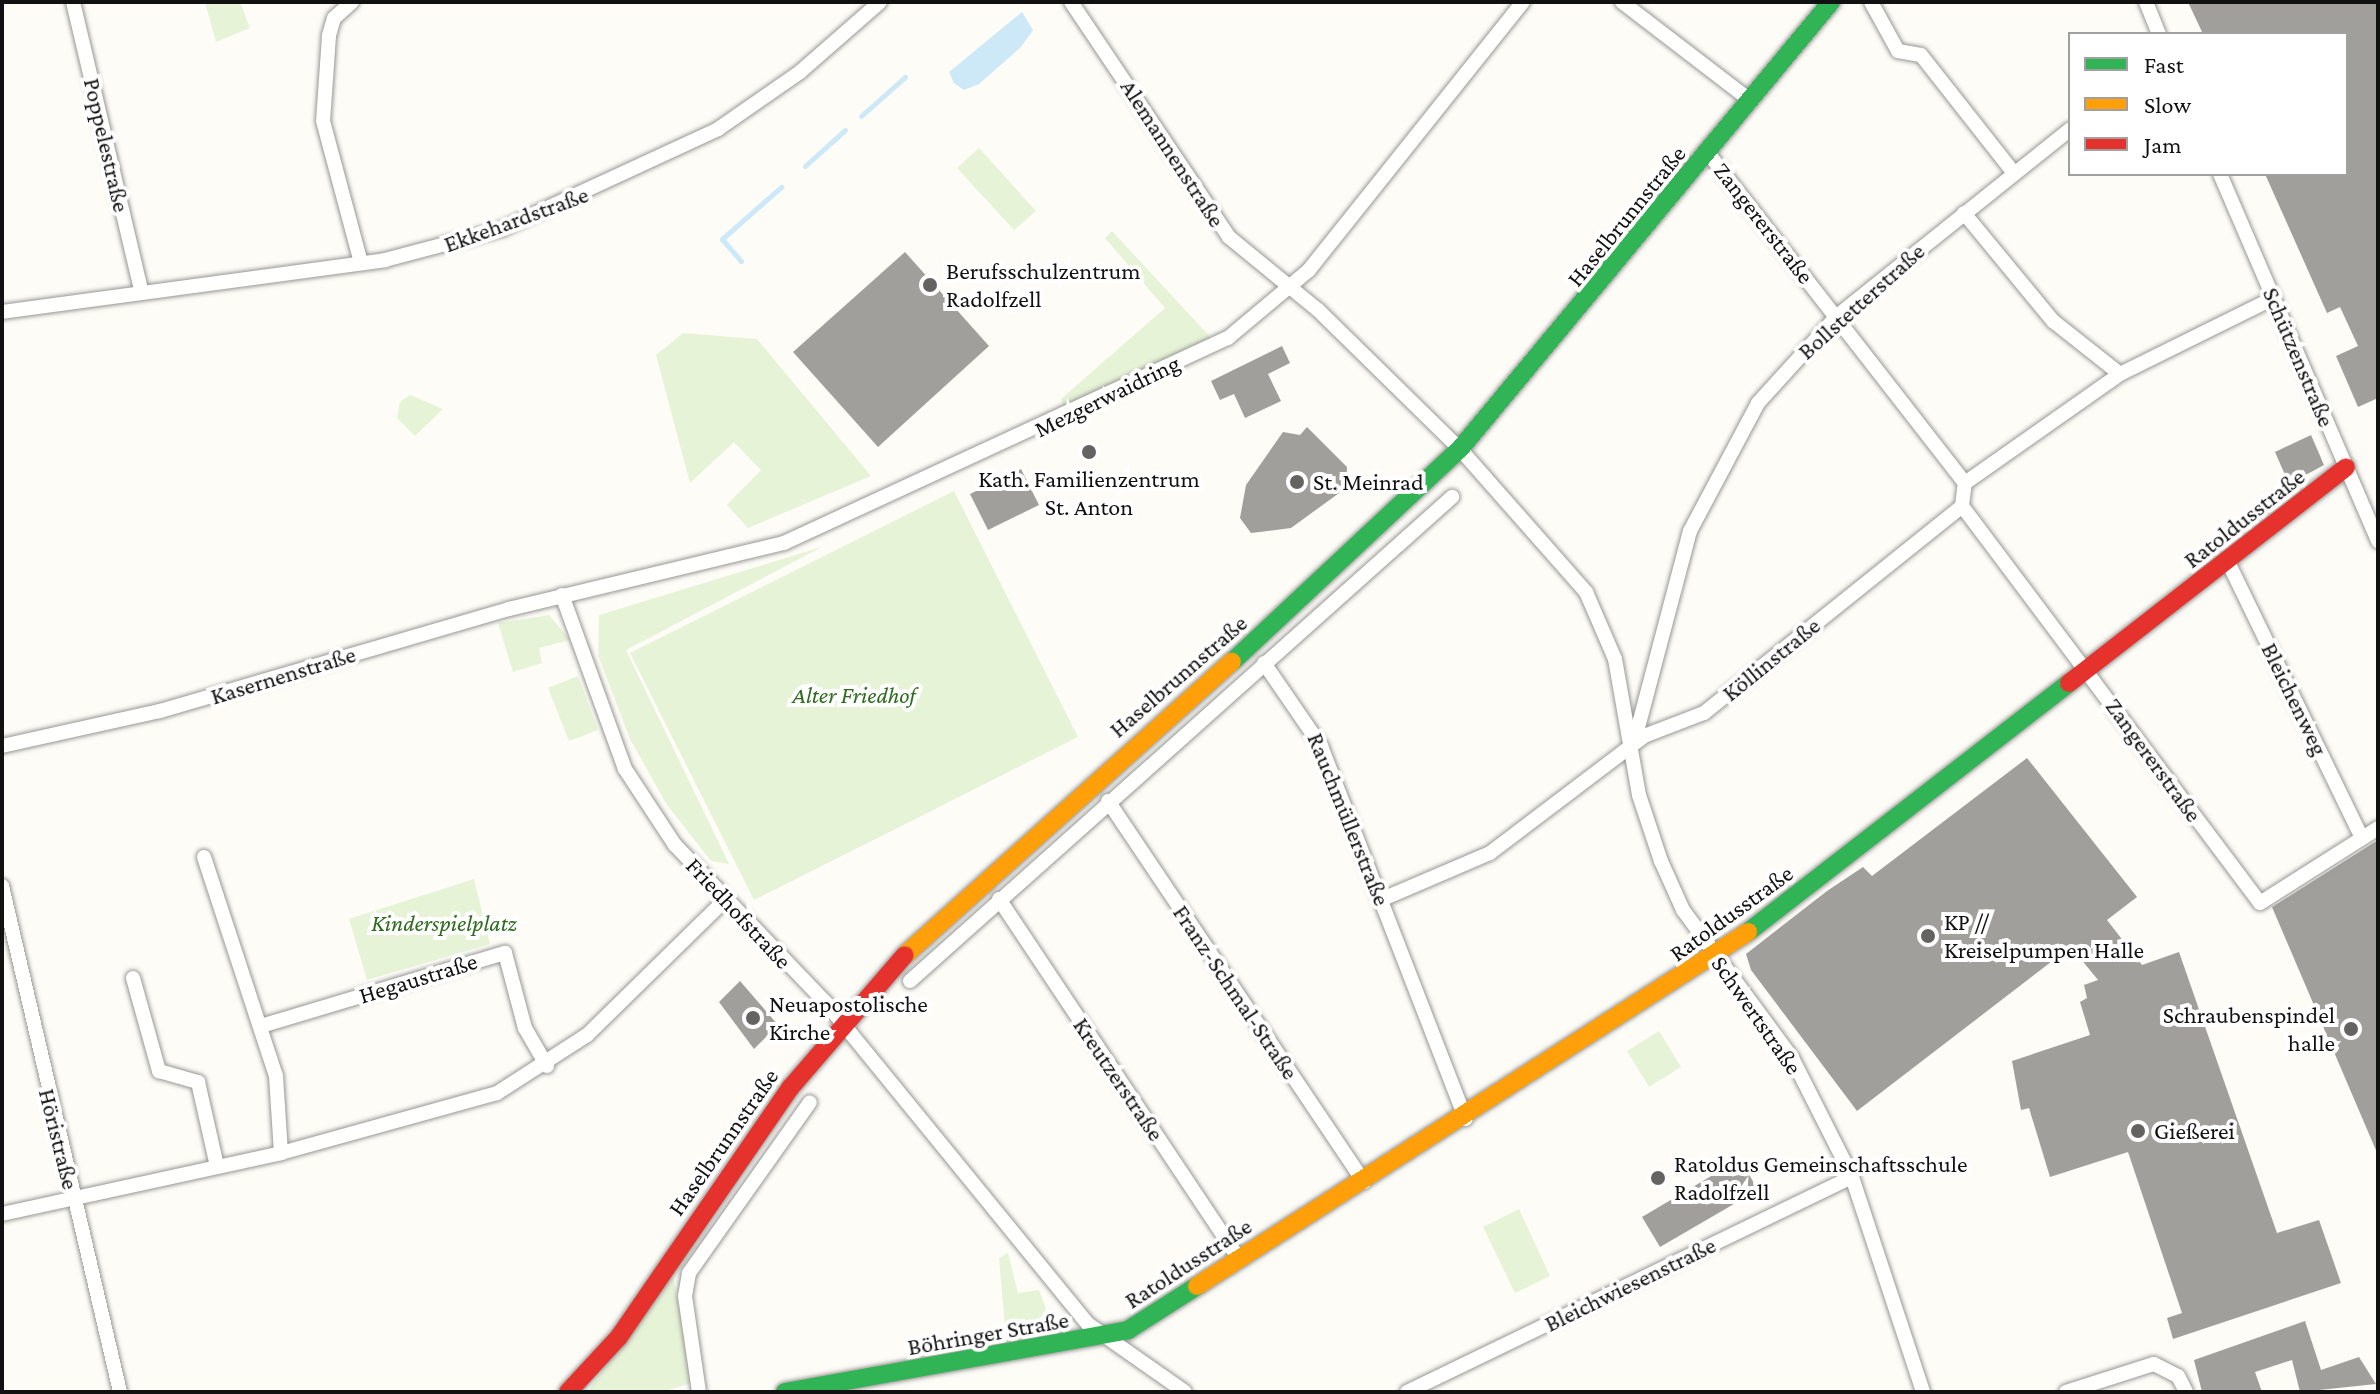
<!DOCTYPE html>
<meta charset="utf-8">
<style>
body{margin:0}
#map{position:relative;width:2380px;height:1394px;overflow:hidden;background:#fdfcf7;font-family:"Crimson Pro",serif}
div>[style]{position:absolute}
.green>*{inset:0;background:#e7f3d7}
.water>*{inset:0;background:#cde8f7}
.stream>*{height:5px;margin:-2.5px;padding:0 2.5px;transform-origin:2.5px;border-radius:2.5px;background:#cde8f7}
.building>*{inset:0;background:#a19f9c}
.roads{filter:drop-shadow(0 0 2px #979795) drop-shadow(0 0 2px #979795)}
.street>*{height:14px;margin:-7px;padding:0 7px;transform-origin:7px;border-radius:7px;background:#fffffe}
.fast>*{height:18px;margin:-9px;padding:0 9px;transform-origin:9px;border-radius:9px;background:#30b455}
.slow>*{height:18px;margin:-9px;padding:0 9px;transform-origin:9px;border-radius:9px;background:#ff9f0a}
.jam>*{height:18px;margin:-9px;padding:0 9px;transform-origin:9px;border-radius:9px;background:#e5322d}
.dots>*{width:22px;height:22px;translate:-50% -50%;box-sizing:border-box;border:4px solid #fff;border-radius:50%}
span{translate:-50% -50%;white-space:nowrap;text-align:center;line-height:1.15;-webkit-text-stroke:8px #fff;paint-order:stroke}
.street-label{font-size:24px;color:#111}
.poi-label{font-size:24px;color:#111}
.left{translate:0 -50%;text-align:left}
.right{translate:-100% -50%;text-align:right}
.park-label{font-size:24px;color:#2f6b1f;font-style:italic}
.frame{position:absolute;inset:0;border:4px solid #111;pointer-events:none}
.legend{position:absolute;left:2068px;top:32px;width:280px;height:144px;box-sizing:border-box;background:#fff;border:2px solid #a0a0a0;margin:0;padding:10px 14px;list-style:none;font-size:24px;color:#111}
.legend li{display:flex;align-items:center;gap:16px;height:40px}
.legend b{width:40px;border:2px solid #a0a0a0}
</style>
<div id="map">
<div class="green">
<i style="clip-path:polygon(205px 2px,240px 2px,250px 28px,216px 42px)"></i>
<i style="clip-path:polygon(979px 148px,1036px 211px,1014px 230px,957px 168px)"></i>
<i style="clip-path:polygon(1112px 231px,1214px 341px,1064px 413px,1061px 399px,1165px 308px,1105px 238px)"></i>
<i style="clip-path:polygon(683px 333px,757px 339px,871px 476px,748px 528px,727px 505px,761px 470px,734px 442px,690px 483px,656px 355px)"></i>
<i style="clip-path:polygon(410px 395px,443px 409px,415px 436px,397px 418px,400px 402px)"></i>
<i style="clip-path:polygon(954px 491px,1078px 737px,754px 900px,630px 653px)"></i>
<i style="clip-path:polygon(822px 547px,626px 650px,729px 864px,711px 861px,667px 805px,630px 739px,598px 655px,599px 615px)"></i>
<i style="clip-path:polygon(549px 615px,570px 640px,539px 648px,542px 663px,513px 672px,498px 623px)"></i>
<i style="clip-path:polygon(578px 676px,598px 730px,569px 741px,548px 688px)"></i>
<i style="clip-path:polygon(474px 879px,490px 944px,367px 980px,349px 919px)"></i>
<i style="clip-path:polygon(1659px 1031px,1681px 1067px,1649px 1087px,1627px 1051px)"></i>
<i style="clip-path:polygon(1519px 1209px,1550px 1276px,1515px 1293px,1483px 1227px)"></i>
<i style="clip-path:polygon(1008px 1253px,1018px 1293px,1039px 1290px,1046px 1309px,1035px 1326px,982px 1335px,1005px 1326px,999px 1258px)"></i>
<i style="clip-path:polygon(673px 1275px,692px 1383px,663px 1392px,587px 1392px)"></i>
</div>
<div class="water">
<i style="clip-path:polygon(1022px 12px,1033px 30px,1021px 47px,979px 84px,964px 90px,954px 83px,949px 72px)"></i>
</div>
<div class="stream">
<i style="left:861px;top:116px;width:59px;rotate:-41.6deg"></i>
<i style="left:805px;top:166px;width:54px;rotate:-42deg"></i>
<i style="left:741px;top:261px;width:29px;rotate:-131deg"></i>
<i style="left:722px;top:239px;width:79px;rotate:-41.4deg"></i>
</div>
<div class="building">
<i style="clip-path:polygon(2188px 2px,2378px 2px,2378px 398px,2358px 407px,2336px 356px,2358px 346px,2340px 307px,2327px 313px,2265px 174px,2346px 174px,2346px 34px,2203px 34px)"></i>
<i style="clip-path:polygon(905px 252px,989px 346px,878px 447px,793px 352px)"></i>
<i style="clip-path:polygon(1282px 346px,1290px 363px,1268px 374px,1281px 401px,1245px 418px,1234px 394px,1220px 400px,1211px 381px)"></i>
<i style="clip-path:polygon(1307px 427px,1347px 467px,1346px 488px,1291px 528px,1251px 533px,1240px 518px,1246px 485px,1283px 432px,1300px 435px)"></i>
<i style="clip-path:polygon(2311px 435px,2324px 465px,2289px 484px,2275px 452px)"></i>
<i style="clip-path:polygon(1021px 469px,1039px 505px,988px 530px,970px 494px)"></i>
<i style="clip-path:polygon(2027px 758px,2137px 897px,2107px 920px,2142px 965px,2179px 952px,2277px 1233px,2319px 1220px,2341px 1283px,2173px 1339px,2167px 1318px,2182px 1313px,2128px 1152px,2050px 1177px,2029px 1108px,2021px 1110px,2012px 1061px,2090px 1035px,2080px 1002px,2087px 998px,2084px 985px,2098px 980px,2076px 953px,2064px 952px,1857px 1111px,1751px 970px,1746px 954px,1827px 891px,1863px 867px,1872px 876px)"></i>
<i style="clip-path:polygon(2378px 840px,2378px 1155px,2272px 907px)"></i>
<i style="clip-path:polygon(740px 981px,778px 1025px,754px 1049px,719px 1002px)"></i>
<i style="clip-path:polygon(1740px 1159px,1758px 1190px,1660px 1247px,1642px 1217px)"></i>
<i style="clip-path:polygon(2305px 1321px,2321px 1370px,2359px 1357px,2376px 1384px,2300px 1392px,2292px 1360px,2255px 1372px,2262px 1392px,2202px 1392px,2194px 1360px)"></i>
</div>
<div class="roads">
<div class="street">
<i style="left:73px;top:2px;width:295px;rotate:76.7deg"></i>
<i style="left:352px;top:2px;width:24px;rotate:138deg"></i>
<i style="left:334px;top:18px;width:19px;rotate:106deg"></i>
<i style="left:329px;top:36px;width:85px;rotate:94deg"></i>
<i style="left:323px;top:121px;width:147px;rotate:75deg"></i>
<i style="left:1071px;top:2px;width:283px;rotate:56.1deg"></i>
<i style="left:1229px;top:237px;width:115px;rotate:39.4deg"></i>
<i style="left:1318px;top:310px;width:199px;rotate:44.4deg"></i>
<i style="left:1460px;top:449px;width:191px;rotate:48.6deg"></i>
<i style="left:1586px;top:592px;width:73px;rotate:66.6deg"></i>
<i style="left:1615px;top:659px;width:138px;rotate:80deg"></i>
<i style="left:1639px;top:795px;width:70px;rotate:71.6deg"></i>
<i style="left:1661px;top:861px;width:54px;rotate:65.8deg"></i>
<i style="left:1683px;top:910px;width:184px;rotate:53.6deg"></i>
<i style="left:1792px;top:1058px;width:133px;rotate:63.2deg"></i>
<i style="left:1852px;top:1177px;width:226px;rotate:71.7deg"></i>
<i style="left:1622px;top:2px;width:163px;rotate:37.5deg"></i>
<i style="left:1871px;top:2px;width:56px;rotate:61.1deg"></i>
<i style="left:1898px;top:51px;width:23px;rotate:10deg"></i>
<i style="left:1921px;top:55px;width:150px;rotate:51.8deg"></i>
<i style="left:2146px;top:2px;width:35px;rotate:68deg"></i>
<i style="left:1708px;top:153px;width:418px;rotate:52.1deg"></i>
<i style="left:2220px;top:174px;width:400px;rotate:66.7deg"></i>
<i style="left:1964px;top:213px;width:140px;rotate:50.5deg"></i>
<i style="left:2053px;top:321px;width:85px;rotate:38.3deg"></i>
<i style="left:2120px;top:374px;width:172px;rotate:-26.3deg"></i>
<i style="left:2px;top:312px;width:387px;rotate:-7.7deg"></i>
<i style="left:385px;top:260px;width:121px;rotate:-14.8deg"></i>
<i style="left:502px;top:229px;width:238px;rotate:-24.8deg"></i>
<i style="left:718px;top:129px;width:100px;rotate:-34.8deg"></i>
<i style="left:800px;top:72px;width:106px;rotate:-41.2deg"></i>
<i style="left:1962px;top:506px;width:496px;rotate:53.1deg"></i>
<i style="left:2260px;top:903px;width:140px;rotate:-32.4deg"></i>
<i style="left:2227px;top:560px;width:309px;rotate:64.1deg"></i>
<i style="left:562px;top:595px;width:185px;rotate:70.1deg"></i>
<i style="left:625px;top:769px;width:91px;rotate:56.7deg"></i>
<i style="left:675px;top:845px;width:219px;rotate:46.3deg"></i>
<i style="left:826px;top:1003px;width:414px;rotate:50.8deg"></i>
<i style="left:1088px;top:1324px;width:118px;rotate:35deg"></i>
<i style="left:1264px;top:663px;width:101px;rotate:55.5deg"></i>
<i style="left:1321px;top:746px;width:400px;rotate:68.8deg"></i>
<i style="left:1635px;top:739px;width:215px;rotate:-75.2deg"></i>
<i style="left:1690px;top:531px;width:145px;rotate:-62deg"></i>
<i style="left:1758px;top:403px;width:118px;rotate:-47.8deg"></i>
<i style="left:1837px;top:316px;width:299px;rotate:-38.7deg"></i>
<i style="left:2px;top:746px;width:162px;rotate:-12.5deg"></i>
<i style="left:160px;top:711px;width:364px;rotate:-16.3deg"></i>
<i style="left:509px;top:609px;width:283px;rotate:-13.5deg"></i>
<i style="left:784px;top:543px;width:489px;rotate:-24.8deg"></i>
<i style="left:1228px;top:338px;width:106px;rotate:-40deg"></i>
<i style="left:1309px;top:270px;width:343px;rotate:-51.4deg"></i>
<i style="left:1108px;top:801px;width:459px;rotate:56.1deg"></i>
<i style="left:204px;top:857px;width:231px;rotate:71.8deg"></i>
<i style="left:276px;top:1076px;width:77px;rotate:86.3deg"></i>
<i style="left:2px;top:886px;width:520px;rotate:76.87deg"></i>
<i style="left:1385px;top:898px;width:114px;rotate:-23.2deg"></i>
<i style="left:1490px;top:853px;width:193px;rotate:-37.2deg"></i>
<i style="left:1644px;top:736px;width:64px;rotate:-21deg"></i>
<i style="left:1704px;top:713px;width:331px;rotate:-38.7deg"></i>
<i style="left:1962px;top:506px;width:23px;rotate:-83deg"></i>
<i style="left:1965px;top:483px;width:189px;rotate:-35.1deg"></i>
<i style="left:999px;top:899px;width:433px;rotate:56.3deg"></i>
<i style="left:133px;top:978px;width:97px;rotate:74.4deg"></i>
<i style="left:159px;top:1071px;width:41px;rotate:15.8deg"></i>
<i style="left:198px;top:1082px;width:86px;rotate:77.3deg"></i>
<i style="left:910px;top:981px;width:727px;rotate:-41.76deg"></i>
<i style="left:261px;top:1026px;width:255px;rotate:-16.7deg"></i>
<i style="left:505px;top:953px;width:78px;rotate:75.1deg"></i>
<i style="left:525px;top:1028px;width:44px;rotate:59.9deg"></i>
<i style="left:2px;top:1214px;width:286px;rotate:-12.3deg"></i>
<i style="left:281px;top:1153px;width:224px;rotate:-15.5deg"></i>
<i style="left:497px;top:1093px;width:107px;rotate:-32.8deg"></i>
<i style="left:587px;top:1035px;width:190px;rotate:-44.4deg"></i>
<i style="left:699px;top:1392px;width:97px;rotate:-98.3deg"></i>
<i style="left:685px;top:1296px;width:23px;rotate:-80deg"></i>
<i style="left:689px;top:1273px;width:209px;rotate:-54.7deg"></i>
<i style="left:1407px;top:1392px;width:494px;rotate:-25.8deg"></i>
<i style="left:2066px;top:1392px;width:92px;rotate:-17.7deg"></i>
<i style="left:2154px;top:1364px;width:27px;rotate:27deg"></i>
<i style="left:2178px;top:1376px;width:18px;rotate:63deg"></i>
</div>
<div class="fast">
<i style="left:1232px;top:662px;width:312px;rotate:-43.1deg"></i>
<i style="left:1460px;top:449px;width:581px;rotate:-50.31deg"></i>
<i style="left:1748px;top:932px;width:406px;rotate:-37.8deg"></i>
<i style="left:785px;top:1392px;width:349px;rotate:-10.2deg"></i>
<i style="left:1128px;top:1330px;width:82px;rotate:-32.5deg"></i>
</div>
<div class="slow">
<i style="left:905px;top:955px;width:439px;rotate:-41.9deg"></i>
<i style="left:1197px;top:1286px;width:655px;rotate:-32.72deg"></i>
</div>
<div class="jam">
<i style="left:2069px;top:683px;width:351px;rotate:-37.9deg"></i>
<i style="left:568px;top:1392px;width:75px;rotate:-47.2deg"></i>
<i style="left:619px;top:1337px;width:303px;rotate:-55.5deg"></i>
<i style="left:791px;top:1087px;width:174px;rotate:-49.2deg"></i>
</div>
</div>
<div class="dots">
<i style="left:930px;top:285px;background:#646362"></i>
<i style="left:1089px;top:452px;background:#646362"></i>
<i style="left:1297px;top:482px;background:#646362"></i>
<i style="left:1928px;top:936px;background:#646362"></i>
<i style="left:753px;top:1018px;background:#646362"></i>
<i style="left:2351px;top:1029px;background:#646362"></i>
<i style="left:2138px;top:1131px;background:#646362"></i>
<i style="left:1658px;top:1178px;background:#646362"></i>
</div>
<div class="street-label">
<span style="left:107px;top:145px;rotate:77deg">Poppelestraße</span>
<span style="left:1173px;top:153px;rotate:57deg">Alemannenstraße</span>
<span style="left:1626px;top:216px;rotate:-51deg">Haselbrunnstraße</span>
<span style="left:516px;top:219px;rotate:-20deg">Ekkehardstraße</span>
<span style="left:1764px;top:223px;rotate:52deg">Zangererstraße</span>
<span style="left:1861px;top:301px;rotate:-42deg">Bollstetterstraße</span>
<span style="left:2299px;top:357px;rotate:67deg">Schützenstraße</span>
<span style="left:1107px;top:396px;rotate:-26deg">Mezgerwaidring</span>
<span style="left:2244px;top:518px;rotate:-38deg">Ratoldusstraße</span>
<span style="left:1771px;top:659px;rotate:-39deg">Köllinstraße</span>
<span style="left:283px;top:675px;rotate:-17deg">Kasernenstraße</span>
<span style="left:1178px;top:676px;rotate:-41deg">Haselbrunnstraße</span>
<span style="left:2295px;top:699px;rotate:64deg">Bleichenweg</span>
<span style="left:2154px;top:760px;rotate:54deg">Zangererstraße</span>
<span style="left:1349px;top:819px;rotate:68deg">Rauchmüllerstraße</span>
<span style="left:739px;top:913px;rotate:47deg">Friedhofstraße</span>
<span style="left:1731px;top:913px;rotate:-36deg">Ratoldusstraße</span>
<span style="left:418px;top:978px;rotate:-17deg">Hegaustraße</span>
<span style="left:1236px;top:992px;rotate:56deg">Franz-Schmal-Straße</span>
<span style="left:1757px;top:1015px;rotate:55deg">Schwertstraße</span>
<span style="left:1119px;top:1079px;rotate:56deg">Kreutzerstraße</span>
<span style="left:59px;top:1139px;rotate:76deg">Höristraße</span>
<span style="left:723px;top:1142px;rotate:-55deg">Haselbrunnstraße</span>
<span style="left:1188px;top:1263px;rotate:-33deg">Ratoldusstraße</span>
<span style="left:1630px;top:1284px;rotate:-26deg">Bleichwiesenstraße</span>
<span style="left:988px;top:1333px;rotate:-10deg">Böhringer Straße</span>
</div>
<div class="poi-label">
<span class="left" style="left:946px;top:285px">Berufsschulzentrum<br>Radolfzell</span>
<span style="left:1089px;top:493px">Kath. Familienzentrum<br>St. Anton</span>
<span class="left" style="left:1313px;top:482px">St. Meinrad</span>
<span class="left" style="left:1944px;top:936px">KP //<br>Kreiselpumpen Halle</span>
<span class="left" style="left:769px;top:1018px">Neuapostolische<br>Kirche</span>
<span class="right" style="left:2335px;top:1029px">Schraubenspindel<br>halle</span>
<span class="left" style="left:2154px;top:1131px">Gießerei</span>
<span class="left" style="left:1674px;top:1178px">Ratoldus Gemeinschaftsschule<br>Radolfzell</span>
</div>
<div class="park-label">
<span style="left:854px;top:695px">Alter Friedhof</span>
<span style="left:444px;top:923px">Kinderspielplatz</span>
</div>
<div class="frame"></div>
<ul class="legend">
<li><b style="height:10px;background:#30b455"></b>Fast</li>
<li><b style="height:10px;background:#ff9f0a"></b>Slow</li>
<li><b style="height:10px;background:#e5322d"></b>Jam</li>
</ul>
</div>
